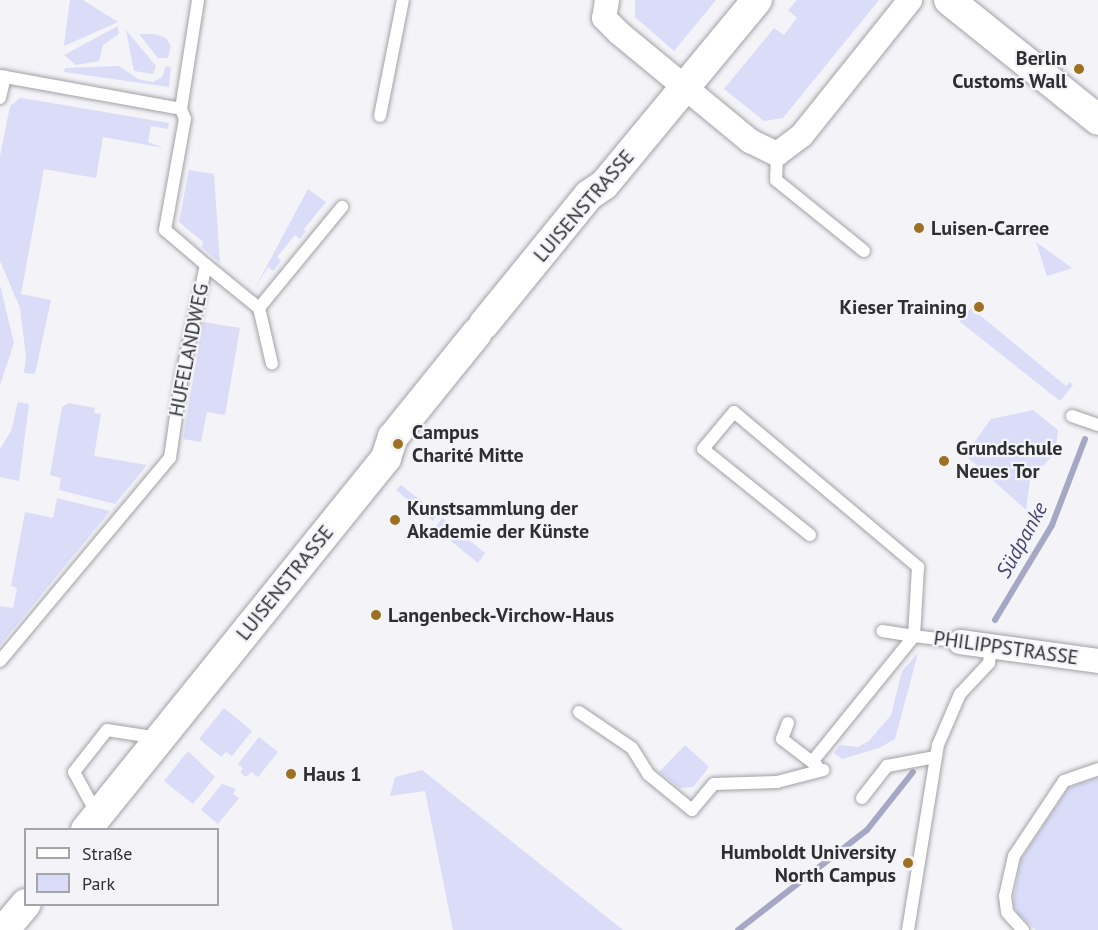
<!DOCTYPE html>
<meta charset="utf-8">
<style>
body{margin:0}
#map{position:relative;width:1098px;height:930px;overflow:hidden;background:#f3f3f8;font-family:"PT Sans",sans-serif}
div>[style]{position:absolute}
.green>*{inset:0;background:#dadcf8}
.stream>*{height:6px;margin:-3px;padding:0 3px;transform-origin:3px;border-radius:3px;background:#a5a7c4}
.roads{filter:drop-shadow(0 0 2px #a1a2a6) drop-shadow(0 0 2px #a1a2a6)}
.service>*{height:12px;margin:-6px;padding:0 6px;transform-origin:6px;border-radius:6px;background:#fff}
.minor>*{height:24px;margin:-12px;padding:0 12px;transform-origin:12px;border-radius:12px;background:#fff}
.tertiary>*{height:30px;margin:-15px;padding:0 15px;transform-origin:15px;border-radius:15px;background:#fff}
.dots>*{width:16px;height:16px;translate:-50% -50%;box-sizing:border-box;border:3px solid #f3f3f8;border-radius:50%}
span{translate:-50% -50%;white-space:nowrap;text-align:center;line-height:1.15;-webkit-text-stroke:4.5px #f3f3f8;paint-order:stroke}
.poi-label{font-size:20px;color:#2e2f30;font-weight:700}
.right{translate:-100% -50%;text-align:right}
.left{translate:0 -50%;text-align:left}
.street-label{font-size:20px;color:#2e2f30}
.water-label{font-size:21px;color:#464672;font-style:italic}
.legend{position:absolute;left:24px;top:828px;width:195px;height:78px;box-sizing:border-box;background:#f3f3f8;border:2px solid #a4a5a8;margin:0;padding:8px 10px;list-style:none;font-size:18px;color:#2e2f30}
.legend li{display:flex;align-items:center;gap:12px;height:30px}
.legend b{width:30px;border:2px solid #a4a5a8}
</style>
<div id="map">
<div class="green">
<i style="clip-path:polygon(70px 0,83px 0,118px 22px,64px 46px)"></i>
<i style="clip-path:polygon(635px 0,716px 0,674px 51px,635px 17px)"></i>
<i style="clip-path:polygon(797px 0,879px 0,783px 118px,764px 121px,724px 89px,774px 28px,784px 35px,797px 18px,788px 10px)"></i>
<i style="clip-path:polygon(118px 26px,119px 34px,103px 45px,99px 61px,76px 65px,64px 55px)"></i>
<i style="clip-path:polygon(126px 30px,156px 66px,153px 74px,134px 71px)"></i>
<i style="clip-path:polygon(139px 34px,155px 34px,166px 38px,171px 46px,168px 58px,158px 58px)"></i>
<i style="clip-path:polygon(119px 66px,138px 79px,153px 82px,162px 77px,166px 66px,171px 67px,169px 87px,64px 72px,65px 68px)"></i>
<i style="clip-path:polygon(28px 99px,169px 123px,168px 129px,151px 126px,148px 142px,164px 148px,103px 137px,96px 178px,44px 169px,21px 294px,51px 300px,35px 374px,24px 373px,26px 356px,20px 308px,0 261px,0 156px,10px 106px,20px 98px)"></i>
<i style="clip-path:polygon(189px 170px,214px 174px,220px 263px,202px 247px,203px 242px,179px 222px)"></i>
<i style="clip-path:polygon(308px 189px,326px 202px,304px 229px,306px 231px,300px 239px,295px 235px,277px 257px,281px 261px,273px 271px,268px 267px,255px 288px)"></i>
<i style="clip-path:polygon(1036px 242px,1072px 268px,1047px 276px)"></i>
<i style="clip-path:polygon(0 285px,14px 343px,0 385px)"></i>
<i style="clip-path:polygon(971px 308px,1066px 386px,1070px 382px,1073px 385px,1060px 401px,959px 321px)"></i>
<i style="clip-path:polygon(203px 322px,240px 328px,225px 415px,207px 412px,201px 442px,183px 439px)"></i>
<i style="clip-path:polygon(18px 402px,29px 404px,19px 481px,0 477px,0 449px,11px 431px)"></i>
<i style="clip-path:polygon(68px 403px,95px 408px,94px 413px,101px 414px,94px 456px,147px 465px,115px 504px,59px 490px,61px 478px,50px 475px,62px 407px)"></i>
<i style="clip-path:polygon(1033px 410px,1058px 430px,1055px 453px,1043px 466px,1032px 466px,1026px 510px,965px 455px,991px 419px)"></i>
<i style="clip-path:polygon(401px 485px,438px 514px,433px 521px,396px 490px)"></i>
<i style="clip-path:polygon(57px 498px,110px 511px,0 645px,0 606px,13px 608px,17px 588px,11px 586px,25px 512px,53px 518px)"></i>
<i style="clip-path:polygon(442px 518px,485px 553px,478px 563px,435px 528px)"></i>
<i style="clip-path:polygon(918px 653px,895px 739px,879px 748px,842px 759px,834px 753px,840px 745px,858px 747px,869px 741px,891px 715px,902px 671px)"></i>
<i style="clip-path:polygon(224px 708px,252px 731px,232px 756px,226px 752px,221px 757px,199px 739px)"></i>
<i style="clip-path:polygon(259px 737px,278px 752px,258px 777px,251px 772px,246px 777px,240px 772px,243px 768px,238px 764px)"></i>
<i style="clip-path:polygon(685px 745px,709px 767px,693px 787px,680px 788px,659px 772px)"></i>
<i style="clip-path:polygon(188px 751px,215px 777px,193px 804px,164px 781px)"></i>
<i style="clip-path:polygon(422px 770px,623px 930px,453px 930px,425px 791px,390px 796px,395px 777px)"></i>
<i style="clip-path:polygon(1098px 777px,1098px 930px,1036px 930px,1018px 914px,1013px 903px,1021px 859px,1068px 788px)"></i>
<i style="clip-path:polygon(222px 784px,236px 789px,233px 794px,239px 798px,218px 824px,201px 810px)"></i>
</div>
<div class="stream">
<i style="left:995px;top:620px;width:111px;rotate:-59deg"></i>
<i style="left:1052px;top:525px;width:92px;rotate:-69deg"></i>
<i style="left:738px;top:930px;width:163px;rotate:-37.8deg"></i>
<i style="left:867px;top:830px;width:74px;rotate:-51.6deg"></i>
</div>
<div class="roads">
<div class="service">
<i style="left:0;top:76px;width:184px;rotate:10.3deg"></i>
<i style="left:0;top:98px;width:22px;rotate:-77deg"></i>
<i style="left:380px;top:116px;width:118px;rotate:-78.8deg"></i>
<i style="left:777px;top:154px;width:26px;rotate:92deg"></i>
<i style="left:776px;top:180px;width:113px;rotate:38.9deg"></i>
<i style="left:206px;top:265px;width:68px;rotate:39.1deg"></i>
<i style="left:259px;top:308px;width:57px;rotate:76.9deg"></i>
<i style="left:259px;top:308px;width:131px;rotate:-50.6deg"></i>
<i style="left:1072px;top:416px;width:28px;rotate:19deg"></i>
<i style="left:810px;top:535px;width:137px;rotate:-141.2deg"></i>
<i style="left:703px;top:449px;width:48px;rotate:-50deg"></i>
<i style="left:734px;top:412px;width:241px;rotate:40.1deg"></i>
<i style="left:918px;top:567px;width:69px;rotate:93.3deg"></i>
<i style="left:914px;top:636px;width:46px;rotate:7.4deg"></i>
<i style="left:0;top:661px;width:265px;rotate:-50.1deg"></i>
<i style="left:170px;top:458px;width:84px;rotate:-81.8deg"></i>
<i style="left:182px;top:375px;width:113px;rotate:-77.7deg"></i>
<i style="left:206px;top:265px;width:54px;rotate:-139.5deg"></i>
<i style="left:165px;top:230px;width:113px;rotate:-79.8deg"></i>
<i style="left:185px;top:119px;width:11px;rotate:-112deg"></i>
<i style="left:181px;top:109px;width:110px;rotate:-81.1deg"></i>
<i style="left:579px;top:712px;width:64px;rotate:34.2deg"></i>
<i style="left:632px;top:748px;width:31px;rotate:58deg"></i>
<i style="left:648px;top:774px;width:57px;rotate:39.3deg"></i>
<i style="left:692px;top:810px;width:34px;rotate:-50deg"></i>
<i style="left:714px;top:784px;width:63px;rotate:-1.8deg"></i>
<i style="left:777px;top:782px;width:48px;rotate:-14.6deg"></i>
<i style="left:788px;top:723px;width:17px;rotate:111deg"></i>
<i style="left:782px;top:739px;width:44px;rotate:37.6deg"></i>
<i style="left:812px;top:762px;width:162px;rotate:-51deg"></i>
<i style="left:914px;top:636px;width:32px;rotate:-171deg"></i>
<i style="left:862px;top:798px;width:41px;rotate:-52deg"></i>
<i style="left:887px;top:766px;width:49px;rotate:-10.6deg"></i>
<i style="left:97px;top:814px;width:48px;rotate:-118.7deg"></i>
<i style="left:74px;top:772px;width:53px;rotate:-51.8deg"></i>
<i style="left:107px;top:730px;width:52px;rotate:8.9deg"></i>
<i style="left:908px;top:930px;width:187px;rotate:-80.8deg"></i>
<i style="left:938px;top:745px;width:56px;rotate:-66.7deg"></i>
<i style="left:960px;top:694px;width:42px;rotate:-46.9deg"></i>
<i style="left:989px;top:663px;width:17px;rotate:-83deg"></i>
<i style="left:1023px;top:930px;width:24px;rotate:-132deg"></i>
<i style="left:1007px;top:912px;width:16px;rotate:-97deg"></i>
<i style="left:1005px;top:896px;width:41px;rotate:-77.3deg"></i>
<i style="left:1014px;top:856px;width:90px;rotate:-56.3deg"></i>
<i style="left:1064px;top:781px;width:36px;rotate:-19deg"></i>
</div>
<div class="minor">
<i style="left:607px;top:0;width:18px;rotate:99deg"></i>
<i style="left:604px;top:18px;width:21px;rotate:45deg"></i>
<i style="left:619px;top:33px;width:170px;rotate:39.5deg"></i>
<i style="left:750px;top:141px;width:30px;rotate:26deg"></i>
<i style="left:777px;top:154px;width:31px;rotate:-37deg"></i>
<i style="left:802px;top:135px;width:173px;rotate:-51.3deg"></i>
<i style="left:960px;top:642px;width:139px;rotate:7.8deg"></i>
</div>
<div class="tertiary">
<i style="left:949px;top:0;width:191px;rotate:38.8deg"></i>
<i style="left:484px;top:324px;width:166px;rotate:-50.9deg"></i>
<i style="left:589px;top:195px;width:18px;rotate:-34deg"></i>
<i style="left:604px;top:185px;width:240px;rotate:-50.4deg"></i>
<i style="left:86px;top:830px;width:478px;rotate:-51.1deg"></i>
<i style="left:386px;top:458px;width:22px;rotate:-72deg"></i>
<i style="left:393px;top:437px;width:134px;rotate:-51.1deg"></i>
<i style="left:4px;top:930px;width:34px;rotate:-50deg"></i>
</div>
</div>
<div class="dots">
<i style="left:1079px;top:69px;background:#9d7121"></i>
<i style="left:919px;top:228px;background:#9d7121"></i>
<i style="left:979px;top:307px;background:#9d7121"></i>
<i style="left:398px;top:444px;background:#9d7121"></i>
<i style="left:944px;top:461px;background:#9d7121"></i>
<i style="left:395px;top:520px;background:#9d7121"></i>
<i style="left:376px;top:615px;background:#9d7121"></i>
<i style="left:291px;top:774px;background:#9d7121"></i>
<i style="left:908px;top:863px;background:#9d7121"></i>
</div>
<div class="poi-label">
<span class="right" style="left:1067px;top:70px">Berlin<br>Customs Wall</span>
<span class="left" style="left:931px;top:228px">Luisen-Carree</span>
<span class="right" style="left:967px;top:307px">Kieser Training</span>
<span class="left" style="left:412px;top:444px">Campus<br>Charité Mitte</span>
<span class="left" style="left:956px;top:460px">Grundschule<br>Neues Tor</span>
<span class="left" style="left:407px;top:520px">Kunstsammlung der<br>Akademie der Künste</span>
<span class="left" style="left:388px;top:615px">Langenbeck-Virchow-Haus</span>
<span class="left" style="left:303px;top:774px">Haus 1</span>
<span class="right" style="left:896px;top:864px">Humboldt University<br>North Campus</span>
</div>
<div class="street-label">
<span style="left:584px;top:206px;rotate:-49deg">LUISENSTRASSE</span>
<span style="left:189px;top:350px;rotate:-79deg">HUFELANDWEG</span>
<span style="left:285px;top:583px;rotate:-51deg">LUISENSTRASSE</span>
<span style="left:1006px;top:648px;rotate:8deg">PHILIPPSTRASSE</span>
</div>
<div class="water-label">
<span style="left:1022px;top:540px;rotate:-61deg">Südpanke</span>
</div>
<ul class="legend">
<li><b style="height:8px;background:#fff"></b>Straße</li>
<li><b style="height:16px;background:#dadcf8"></b>Park</li>
</ul>
</div>
